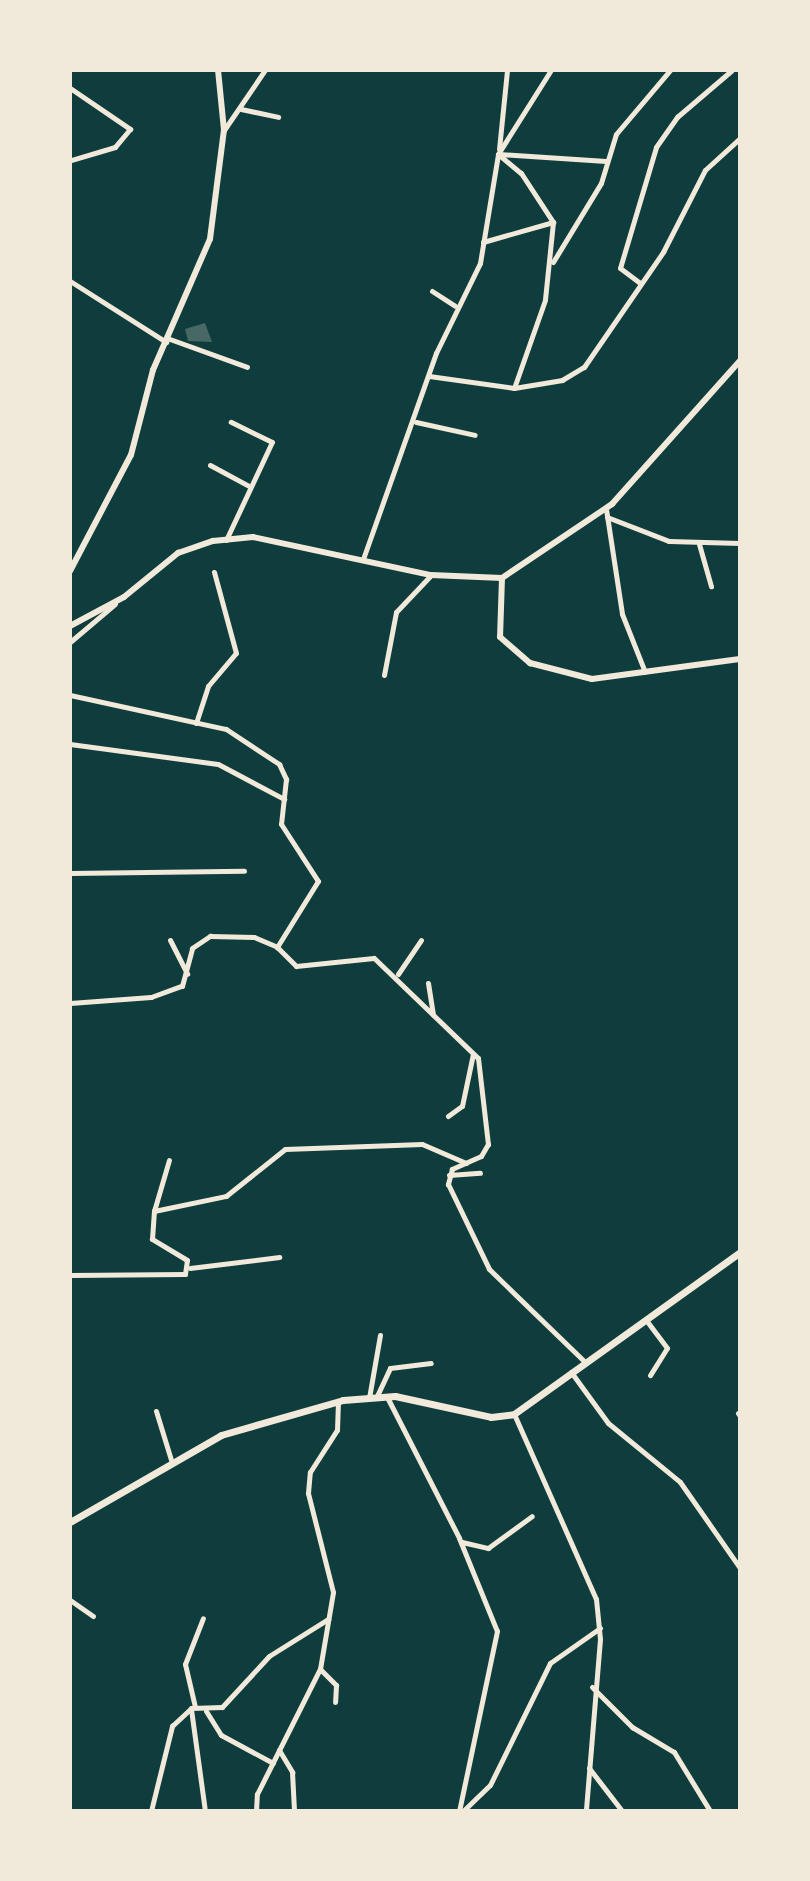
<!DOCTYPE html>
<style>
body{margin:0}
#map{position:relative;width:810px;height:1881px;overflow:hidden;background:#0f3d3e;font-family:Figtree,sans-serif}
div>[style]{position:absolute}
.building>*{inset:0;background:#486865}
.minor>*{height:5px;margin:-2.5px;padding:0 2.5px;transform-origin:2.5px;border-radius:2.5px;background:#f1e9da}
.tertiary>*{height:6px;margin:-3px;padding:0 3px;transform-origin:3px;border-radius:3px;background:#f1e9da}
.secondary>*{height:7px;margin:-3.5px;padding:0 3.5px;transform-origin:3.5px;border-radius:3.5px;background:#f1e9da}
span{translate:-50% -50%;white-space:nowrap;text-align:center;line-height:1.15;-webkit-text-stroke:7px #f1e9da;paint-order:stroke}
.frame{position:absolute;inset:0;border:72px solid #f1e9da;pointer-events:none}
</style>
<div id="map">
<div class="building">
<i style="clip-path:polygon(205px 323px,212px 342px,188px 341px,185px 329px)"></i>
</div>
<div class="minor">
<i style="left:70px;top:88px;width:73px;rotate:34.3deg"></i>
<i style="left:130px;top:129px;width:23px;rotate:130deg"></i>
<i style="left:115px;top:147px;width:46px;rotate:163.5deg"></i>
<i style="left:241px;top:109px;width:38px;rotate:12deg"></i>
<i style="left:224px;top:130px;width:73px;rotate:-55.7deg"></i>
<i style="left:499px;top:149px;width:79px;rotate:-84.2deg"></i>
<i style="left:498px;top:154px;width:30px;rotate:40deg"></i>
<i style="left:521px;top:173px;width:59px;rotate:56.9deg"></i>
<i style="left:553px;top:222px;width:78px;rotate:95.9deg"></i>
<i style="left:545px;top:300px;width:93px;rotate:109.4deg"></i>
<i style="left:499px;top:154px;width:107px;rotate:3.7deg"></i>
<i style="left:483px;top:242px;width:73px;rotate:-15.9deg"></i>
<i style="left:553px;top:262px;width:92px;rotate:-58.7deg"></i>
<i style="left:601px;top:183px;width:51px;rotate:-73deg"></i>
<i style="left:616px;top:134px;width:84px;rotate:-49.8deg"></i>
<i style="left:70px;top:281px;width:114px;rotate:32.4deg"></i>
<i style="left:640px;top:283px;width:25px;rotate:-143deg"></i>
<i style="left:620px;top:268px;width:126px;rotate:-73.4deg"></i>
<i style="left:656px;top:147px;width:37px;rotate:-55deg"></i>
<i style="left:677px;top:117px;width:72px;rotate:-40.5deg"></i>
<i style="left:432px;top:291px;width:27px;rotate:33deg"></i>
<i style="left:167px;top:338px;width:85px;rotate:19.9deg"></i>
<i style="left:429px;top:376px;width:86px;rotate:8deg"></i>
<i style="left:514px;top:388px;width:49px;rotate:-9.5deg"></i>
<i style="left:562px;top:380px;width:26px;rotate:-31deg"></i>
<i style="left:584px;top:367px;width:140px;rotate:-55.5deg"></i>
<i style="left:663px;top:252px;width:92px;rotate:-62.9deg"></i>
<i style="left:705px;top:170px;width:47px;rotate:-42.4deg"></i>
<i style="left:416px;top:422px;width:60px;rotate:12.4deg"></i>
<i style="left:210px;top:465px;width:44px;rotate:28.3deg"></i>
<i style="left:606px;top:509px;width:106px;rotate:81.3deg"></i>
<i style="left:622px;top:614px;width:62px;rotate:68.4deg"></i>
<i style="left:607px;top:517px;width:66px;rotate:21.2deg"></i>
<i style="left:669px;top:541px;width:71px;rotate:1.6deg"></i>
<i style="left:226px;top:540px;width:108px;rotate:-64.9deg"></i>
<i style="left:272px;top:442px;width:46px;rotate:-154deg"></i>
<i style="left:699px;top:544px;width:44px;rotate:74.1deg"></i>
<i style="left:363px;top:559px;width:219px;rotate:-70.5deg"></i>
<i style="left:436px;top:353px;width:100px;rotate:-63.9deg"></i>
<i style="left:480px;top:263px;width:110px;rotate:-80.6deg"></i>
<i style="left:498px;top:154px;width:99px;rotate:-57.8deg"></i>
<i style="left:70px;top:642px;width:59px;rotate:-40.2deg"></i>
<i style="left:384px;top:675px;width:64px;rotate:-79.2deg"></i>
<i style="left:396px;top:612px;width:50px;rotate:-46.6deg"></i>
<i style="left:70px;top:695px;width:160px;rotate:12.3deg"></i>
<i style="left:226px;top:729px;width:64px;rotate:33.4deg"></i>
<i style="left:279px;top:764px;width:17px;rotate:65deg"></i>
<i style="left:286px;top:779px;width:45px;rotate:96.3deg"></i>
<i style="left:281px;top:824px;width:68px;rotate:57deg"></i>
<i style="left:318px;top:881px;width:78px;rotate:121.8deg"></i>
<i style="left:277px;top:947px;width:27px;rotate:45deg"></i>
<i style="left:296px;top:966px;width:78px;rotate:-5.9deg"></i>
<i style="left:374px;top:958px;width:144px;rotate:43.9deg"></i>
<i style="left:478px;top:1058px;width:87px;rotate:83.4deg"></i>
<i style="left:488px;top:1144px;width:14px;rotate:120deg"></i>
<i style="left:481px;top:1156px;width:32px;rotate:156deg"></i>
<i style="left:452px;top:1169px;width:16px;rotate:105deg"></i>
<i style="left:448px;top:1184px;width:94px;rotate:64.2deg"></i>
<i style="left:489px;top:1269px;width:134px;rotate:44.1deg"></i>
<i style="left:196px;top:723px;width:39px;rotate:-72deg"></i>
<i style="left:208px;top:686px;width:43px;rotate:-49.7deg"></i>
<i style="left:236px;top:653px;width:84px;rotate:-105.2deg"></i>
<i style="left:70px;top:744px;width:149px;rotate:7.7deg"></i>
<i style="left:218px;top:764px;width:75px;rotate:27.9deg"></i>
<i style="left:70px;top:873px;width:174px;rotate:-0.7deg"></i>
<i style="left:170px;top:940px;width:38px;rotate:63deg"></i>
<i style="left:398px;top:974px;width:41px;rotate:-55.9deg"></i>
<i style="left:428px;top:983px;width:32px;rotate:81deg"></i>
<i style="left:70px;top:1003px;width:81px;rotate:-4.2deg"></i>
<i style="left:151px;top:997px;width:33px;rotate:-20deg"></i>
<i style="left:182px;top:986px;width:39px;rotate:-75deg"></i>
<i style="left:192px;top:948px;width:22px;rotate:-34deg"></i>
<i style="left:210px;top:936px;width:44px;rotate:1.3deg"></i>
<i style="left:254px;top:937px;width:25px;rotate:23deg"></i>
<i style="left:448px;top:1116px;width:17px;rotate:-36deg"></i>
<i style="left:462px;top:1106px;width:53px;rotate:-78.1deg"></i>
<i style="left:449px;top:1175px;width:31px;rotate:-4deg"></i>
<i style="left:154px;top:1211px;width:53px;rotate:-73.6deg"></i>
<i style="left:190px;top:1268px;width:90px;rotate:-7deg"></i>
<i style="left:70px;top:1275px;width:115px;rotate:-0.5deg"></i>
<i style="left:185px;top:1274px;width:14px;rotate:-82deg"></i>
<i style="left:187px;top:1260px;width:41px;rotate:-149deg"></i>
<i style="left:152px;top:1239px;width:28px;rotate:-86deg"></i>
<i style="left:154px;top:1211px;width:74px;rotate:-11.8deg"></i>
<i style="left:226px;top:1196px;width:75px;rotate:-38.5deg"></i>
<i style="left:285px;top:1149px;width:137px;rotate:-2.1deg"></i>
<i style="left:422px;top:1144px;width:48px;rotate:23.4deg"></i>
<i style="left:646px;top:1320px;width:35px;rotate:53deg"></i>
<i style="left:667px;top:1348px;width:32px;rotate:122deg"></i>
<i style="left:571px;top:1372px;width:63px;rotate:54deg"></i>
<i style="left:608px;top:1423px;width:93px;rotate:39.3deg"></i>
<i style="left:680px;top:1482px;width:105px;rotate:55.1deg"></i>
<i style="left:387px;top:1397px;width:158px;rotate:62.9deg"></i>
<i style="left:459px;top:1538px;width:100px;rotate:67.8deg"></i>
<i style="left:497px;top:1631px;width:184px;rotate:101.9deg"></i>
<i style="left:369px;top:1398px;width:64px;rotate:-80.1deg"></i>
<i style="left:376px;top:1398px;width:33px;rotate:-65deg"></i>
<i style="left:390px;top:1368px;width:41px;rotate:-7deg"></i>
<i style="left:156px;top:1411px;width:54px;rotate:72.9deg"></i>
<i style="left:738px;top:1413px;width:4px;rotate:56deg"></i>
<i style="left:514px;top:1414px;width:202px;rotate:66.1deg"></i>
<i style="left:596px;top:1599px;width:40px;rotate:84.3deg"></i>
<i style="left:600px;top:1639px;width:173px;rotate:94.7deg"></i>
<i style="left:462px;top:1542px;width:27px;rotate:13deg"></i>
<i style="left:488px;top:1548px;width:54px;rotate:-36deg"></i>
<i style="left:70px;top:1600px;width:28px;rotate:35deg"></i>
<i style="left:320px;top:1669px;width:23px;rotate:45deg"></i>
<i style="left:336px;top:1685px;width:17px;rotate:93deg"></i>
<i style="left:592px;top:1687px;width:57px;rotate:45deg"></i>
<i style="left:632px;top:1727px;width:49px;rotate:30.8deg"></i>
<i style="left:674px;top:1752px;width:69px;rotate:58.6deg"></i>
<i style="left:195px;top:1707px;width:44px;rotate:-103.1deg"></i>
<i style="left:185px;top:1664px;width:49px;rotate:-68.6deg"></i>
<i style="left:191px;top:1709px;width:103px;rotate:82.2deg"></i>
<i style="left:206px;top:1711px;width:28px;rotate:58deg"></i>
<i style="left:221px;top:1735px;width:59px;rotate:28.3deg"></i>
<i style="left:279px;top:1750px;width:26px;rotate:59deg"></i>
<i style="left:292px;top:1772px;width:39px;rotate:87deg"></i>
<i style="left:589px;top:1768px;width:54px;rotate:52.5deg"></i>
<i style="left:151px;top:1811px;width:88px;rotate:-76.1deg"></i>
<i style="left:172px;top:1726px;width:26px;rotate:-43deg"></i>
<i style="left:191px;top:1708px;width:31px;rotate:-2deg"></i>
<i style="left:222px;top:1707px;width:69px;rotate:-47.3deg"></i>
<i style="left:269px;top:1656px;width:70px;rotate:-32.1deg"></i>
<i style="left:256px;top:1811px;width:17px;rotate:-87deg"></i>
<i style="left:257px;top:1794px;width:140px;rotate:-63.3deg"></i>
<i style="left:320px;top:1669px;width:78px;rotate:-80.4deg"></i>
<i style="left:333px;top:1592px;width:102px;rotate:-104.2deg"></i>
<i style="left:308px;top:1493px;width:21px;rotate:-85deg"></i>
<i style="left:310px;top:1472px;width:50px;rotate:-57.3deg"></i>
<i style="left:337px;top:1430px;width:28px;rotate:-88deg"></i>
<i style="left:463px;top:1811px;width:37px;rotate:-44deg"></i>
<i style="left:490px;top:1785px;width:136px;rotate:-63.8deg"></i>
<i style="left:550px;top:1663px;width:61px;rotate:-35deg"></i>
</div>
<div class="tertiary">
<i style="left:70px;top:571px;width:131px;rotate:-62.3deg"></i>
<i style="left:131px;top:455px;width:88px;rotate:-75.5deg"></i>
<i style="left:153px;top:370px;width:143px;rotate:-66.5deg"></i>
<i style="left:210px;top:239px;width:110px;rotate:-82.7deg"></i>
<i style="left:224px;top:130px;width:60px;rotate:-95.7deg"></i>
<i style="left:502px;top:578px;width:59px;rotate:91.9deg"></i>
<i style="left:500px;top:637px;width:40px;rotate:41deg"></i>
<i style="left:530px;top:663px;width:64px;rotate:14.5deg"></i>
<i style="left:592px;top:679px;width:149px;rotate:-7.7deg"></i>
<i style="left:70px;top:626px;width:61px;rotate:-28.2deg"></i>
<i style="left:124px;top:597px;width:70px;rotate:-39.2deg"></i>
<i style="left:178px;top:553px;width:37px;rotate:-19deg"></i>
<i style="left:213px;top:541px;width:40px;rotate:-5.7deg"></i>
<i style="left:253px;top:537px;width:182px;rotate:12.1deg"></i>
<i style="left:431px;top:575px;width:71px;rotate:2.4deg"></i>
<i style="left:502px;top:578px;width:133px;rotate:-33.9deg"></i>
<i style="left:612px;top:504px;width:192px;rotate:-48.2deg"></i>
</div>
<div class="secondary">
<i style="left:70px;top:1522px;width:174px;rotate:-29.9deg"></i>
<i style="left:221px;top:1435px;width:127px;rotate:-16deg"></i>
<i style="left:343px;top:1400px;width:52px;rotate:-4.4deg"></i>
<i style="left:395px;top:1396px;width:98px;rotate:12.3deg"></i>
<i style="left:491px;top:1417px;width:23px;rotate:-7deg"></i>
<i style="left:514px;top:1414px;width:278px;rotate:-35.6deg"></i>
</div>
<div class="frame"></div>
</div>
